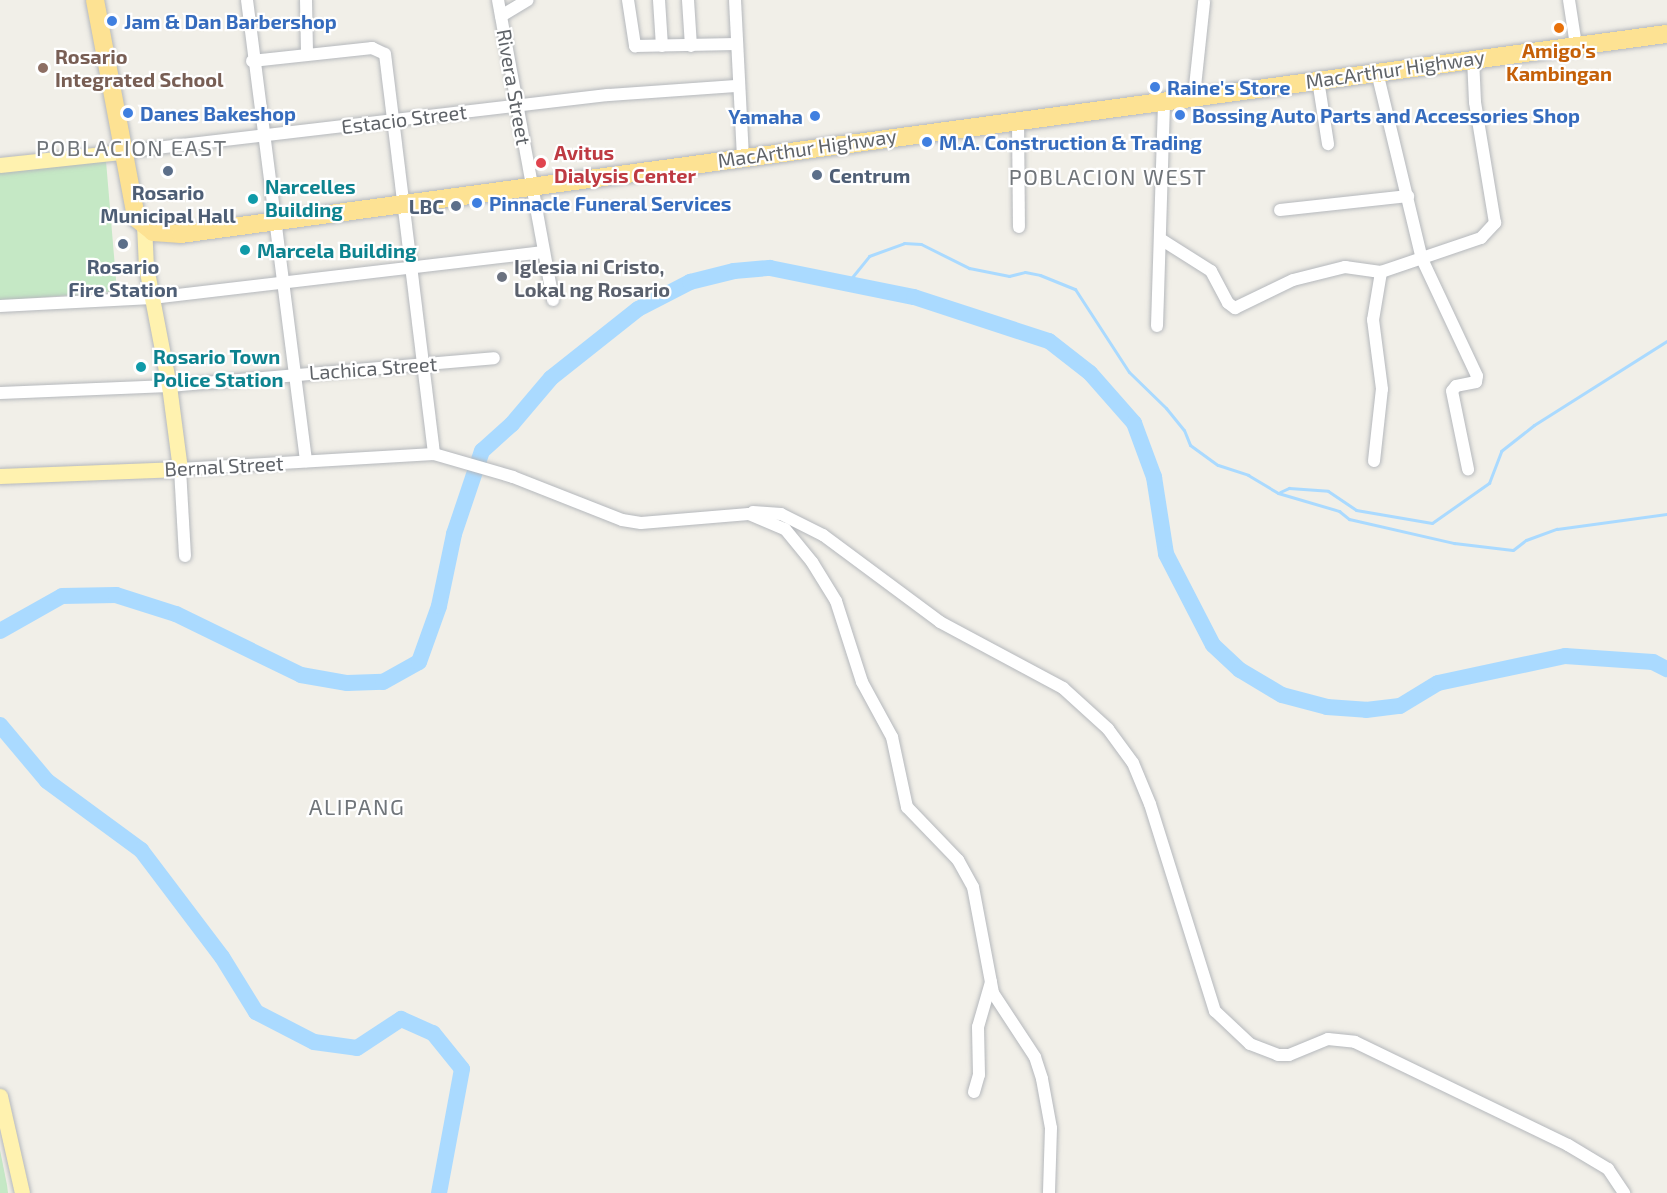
<!DOCTYPE html>
<style>
body{margin:0}
#map{position:relative;width:1667px;height:1193px;overflow:hidden;background:#f1efe8;font-family:"Exo 2",sans-serif}
div>[style]{position:absolute}
.green>*{inset:0;background:#c5e8c5}
.stream>*{height:3px;margin:-1.5px;padding:0 1.5px;transform-origin:1.5px;border-radius:1.5px;background:#aadaff}
.river>*{height:16px;margin:-8px;padding:0 8px;transform-origin:8px;border-radius:8px;background:#aadaff}
.roads{filter:drop-shadow(0 0 2px #b5b8bc) drop-shadow(0 0 2px #b5b8bc)}
.minor>*{height:12px;margin:-6px;padding:0 6px;transform-origin:6px;border-radius:6px;background:#fff}
.major>*{height:15px;margin:-7.5px;padding:0 7.5px;transform-origin:7.5px;border-radius:7.5px;background:#fff2af}
.highway>*{height:18px;margin:-9px;padding:0 9px;transform-origin:9px;border-radius:9px;background:#fde293}
.dots>*{width:16px;height:16px;translate:-50% -50%;box-sizing:border-box;border:3px solid #fff;border-radius:50%}
span{translate:-50% -50%;white-space:nowrap;text-align:center;line-height:1.15;-webkit-text-stroke:4.5px #fff;paint-order:stroke}
.shop-label{font-size:20px;color:#366cbe;font-weight:700}
.left{translate:0 -50%;text-align:left}
.right{translate:-100% -50%;text-align:right}
.food-label{font-size:20px;color:#c56008;font-weight:700}
.education-label{font-size:20px;color:#785e54;font-weight:700}
.street-label{font-size:20px;color:#5f6368}
.health-label{font-size:20px;color:#be3a42;font-weight:700}
.service-label{font-size:20px;color:#4e5e75;font-weight:700}
.culture-label{font-size:20px;color:#0d838f;font-weight:700}
.worship-label{font-size:20px;color:#5b616d;font-weight:700}
.quarter-label{font-size:22px;color:#70757a;letter-spacing:1.5px}
</style>
<div id="map">
<div class="green">
<i style="clip-path:polygon(106px 161px,117px 291px,0 301px,0 170px)"></i>
<i style="clip-path:polygon(0 1150px,7px 1185px,8px 1193px,0 1193px)"></i>
</div>
<div class="stream">
<i style="left:849px;top:281px;width:32px;rotate:-51deg"></i>
<i style="left:869px;top:256px;width:37px;rotate:-20deg"></i>
<i style="left:904px;top:243px;width:17px;rotate:3deg"></i>
<i style="left:921px;top:244px;width:54px;rotate:26.6deg"></i>
<i style="left:969px;top:268px;width:41px;rotate:11.3deg"></i>
<i style="left:1009px;top:276px;width:16px;rotate:-14deg"></i>
<i style="left:1025px;top:272px;width:15px;rotate:11deg"></i>
<i style="left:1040px;top:275px;width:38px;rotate:22deg"></i>
<i style="left:1075px;top:289px;width:99px;rotate:57deg"></i>
<i style="left:1129px;top:372px;width:52px;rotate:44.2deg"></i>
<i style="left:1166px;top:408px;width:28px;rotate:51deg"></i>
<i style="left:1184px;top:430px;width:16px;rotate:68deg"></i>
<i style="left:1190px;top:445px;width:34px;rotate:36deg"></i>
<i style="left:1218px;top:465px;width:32px;rotate:18deg"></i>
<i style="left:1248px;top:475px;width:35px;rotate:31deg"></i>
<i style="left:1278px;top:493px;width:64px;rotate:16.4deg"></i>
<i style="left:1339px;top:511px;width:13px;rotate:39deg"></i>
<i style="left:1349px;top:519px;width:108px;rotate:12.9deg"></i>
<i style="left:1454px;top:543px;width:59px;rotate:6.8deg"></i>
<i style="left:1513px;top:550px;width:16px;rotate:-38deg"></i>
<i style="left:1526px;top:540px;width:33px;rotate:-20deg"></i>
<i style="left:1557px;top:529px;width:111px;rotate:-7.8deg"></i>
<i style="left:1280px;top:492px;width:10px;rotate:-24deg"></i>
<i style="left:1289px;top:488px;width:39px;rotate:4deg"></i>
<i style="left:1328px;top:491px;width:34px;rotate:34deg"></i>
<i style="left:1356px;top:510px;width:77px;rotate:9.7deg"></i>
<i style="left:1432px;top:523px;width:70px;rotate:-35.1deg"></i>
<i style="left:1489px;top:483px;width:34px;rotate:-69deg"></i>
<i style="left:1501px;top:451px;width:42px;rotate:-38.2deg"></i>
<i style="left:1534px;top:425px;width:157px;rotate:-32.3deg"></i>
</div>
<div class="river">
<i style="left:0;top:631px;width:71px;rotate:-29.4deg"></i>
<i style="left:62px;top:596px;width:54px;rotate:-1.1deg"></i>
<i style="left:116px;top:595px;width:63px;rotate:17.6deg"></i>
<i style="left:176px;top:614px;width:139px;rotate:26deg"></i>
<i style="left:301px;top:675px;width:47px;rotate:9.9deg"></i>
<i style="left:347px;top:683px;width:36px;rotate:-2deg"></i>
<i style="left:383px;top:682px;width:41px;rotate:-29.1deg"></i>
<i style="left:419px;top:662px;width:59px;rotate:-70.3deg"></i>
<i style="left:439px;top:606px;width:74px;rotate:-78.2deg"></i>
<i style="left:454px;top:534px;width:88px;rotate:-71.4deg"></i>
<i style="left:482px;top:451px;width:40px;rotate:-42deg"></i>
<i style="left:512px;top:424px;width:60px;rotate:-49.7deg"></i>
<i style="left:551px;top:378px;width:111px;rotate:-38.4deg"></i>
<i style="left:638px;top:309px;width:59px;rotate:-27.4deg"></i>
<i style="left:690px;top:282px;width:45px;rotate:-14deg"></i>
<i style="left:734px;top:271px;width:36px;rotate:-5deg"></i>
<i style="left:770px;top:268px;width:147px;rotate:11.4deg"></i>
<i style="left:914px;top:297px;width:142px;rotate:18.1deg"></i>
<i style="left:1049px;top:341px;width:52px;rotate:38deg"></i>
<i style="left:1090px;top:373px;width:67px;rotate:48.7deg"></i>
<i style="left:1134px;top:423px;width:58px;rotate:69.7deg"></i>
<i style="left:1154px;top:477px;width:78px;rotate:81.1deg"></i>
<i style="left:1166px;top:554px;width:102px;rotate:62.7deg"></i>
<i style="left:1213px;top:645px;width:37px;rotate:43deg"></i>
<i style="left:1240px;top:670px;width:49px;rotate:30.8deg"></i>
<i style="left:1282px;top:695px;width:47px;rotate:14.9deg"></i>
<i style="left:1327px;top:707px;width:39px;rotate:4deg"></i>
<i style="left:1366px;top:710px;width:34px;rotate:-7deg"></i>
<i style="left:1400px;top:706px;width:44px;rotate:-31.2deg"></i>
<i style="left:1438px;top:683px;width:130px;rotate:-12deg"></i>
<i style="left:1565px;top:656px;width:88px;rotate:3.9deg"></i>
<i style="left:1653px;top:662px;width:16px;rotate:27deg"></i>
<i style="left:0;top:725px;width:73px;rotate:50deg"></i>
<i style="left:47px;top:781px;width:117px;rotate:36.3deg"></i>
<i style="left:141px;top:850px;width:134px;rotate:52.9deg"></i>
<i style="left:222px;top:957px;width:65px;rotate:58.3deg"></i>
<i style="left:256px;top:1012px;width:65px;rotate:27.3deg"></i>
<i style="left:314px;top:1042px;width:43px;rotate:7.9deg"></i>
<i style="left:357px;top:1048px;width:53px;rotate:-33.4deg"></i>
<i style="left:401px;top:1019px;width:35px;rotate:24deg"></i>
<i style="left:433px;top:1033px;width:46px;rotate:51.1deg"></i>
<i style="left:462px;top:1069px;width:126px;rotate:100.5deg"></i>
</div>
<div class="roads">
<div class="minor">
<i style="left:247px;top:0;width:465px;rotate:82.7deg"></i>
<i style="left:306px;top:0;width:52px;rotate:88.9deg"></i>
<i style="left:498px;top:0;width:305px;rotate:79.6deg"></i>
<i style="left:628px;top:0;width:47px;rotate:81.3deg"></i>
<i style="left:635px;top:46px;width:101px;rotate:-1.1deg"></i>
<i style="left:659px;top:0;width:46px;rotate:86.3deg"></i>
<i style="left:688px;top:0;width:46px;rotate:86.3deg"></i>
<i style="left:735px;top:0;width:157px;rotate:87.1deg"></i>
<i style="left:1569px;top:0;width:46px;rotate:81.2deg"></i>
<i style="left:501px;top:16px;width:31px;rotate:-31deg"></i>
<i style="left:252px;top:61px;width:121px;rotate:-6.2deg"></i>
<i style="left:372px;top:48px;width:14px;rotate:25deg"></i>
<i style="left:385px;top:54px;width:403px;rotate:83deg"></i>
<i style="left:1377px;top:72px;width:192px;rotate:76.5deg"></i>
<i style="left:1422px;top:259px;width:129px;rotate:64.8deg"></i>
<i style="left:1477px;top:376px;width:6px;rotate:99deg"></i>
<i style="left:1476px;top:382px;width:20px;rotate:169deg"></i>
<i style="left:1456px;top:386px;width:6px;rotate:129deg"></i>
<i style="left:1452px;top:391px;width:80px;rotate:78.4deg"></i>
<i style="left:1318px;top:80px;width:65px;rotate:81.1deg"></i>
<i style="left:1194px;top:96px;width:95px;rotate:-83.9deg"></i>
<i style="left:1018px;top:119px;width:108px;rotate:89.5deg"></i>
<i style="left:122px;top:152px;width:489px;rotate:-6.7deg"></i>
<i style="left:608px;top:95px;width:129px;rotate:-4deg"></i>
<i style="left:1280px;top:210px;width:129px;rotate:-6.2deg"></i>
<i style="left:1162px;top:240px;width:58px;rotate:32.3deg"></i>
<i style="left:1211px;top:271px;width:36px;rotate:62deg"></i>
<i style="left:1228px;top:303px;width:9px;rotate:36deg"></i>
<i style="left:1235px;top:308px;width:64px;rotate:-25.8deg"></i>
<i style="left:1293px;top:280px;width:54px;rotate:-14deg"></i>
<i style="left:1345px;top:267px;width:36px;rotate:8deg"></i>
<i style="left:0;top:306px;width:152px;rotate:-3deg"></i>
<i style="left:152px;top:298px;width:392px;rotate:-6.7deg"></i>
<i style="left:1157px;top:326px;width:226px;rotate:-88.2deg"></i>
<i style="left:0;top:393px;width:169px;rotate:-2.4deg"></i>
<i style="left:169px;top:386px;width:326px;rotate:-4.9deg"></i>
<i style="left:1374px;top:461px;width:72px;rotate:-83.7deg"></i>
<i style="left:1382px;top:389px;width:70px;rotate:-97.4deg"></i>
<i style="left:1373px;top:320px;width:49px;rotate:-80.5deg"></i>
<i style="left:1381px;top:272px;width:106px;rotate:-18.8deg"></i>
<i style="left:1481px;top:238px;width:21px;rotate:-47deg"></i>
<i style="left:1495px;top:223px;width:123px;rotate:-99.4deg"></i>
<i style="left:1475px;top:102px;width:44px;rotate:-92.6deg"></i>
<i style="left:753px;top:512px;width:28px;rotate:4deg"></i>
<i style="left:781px;top:514px;width:47px;rotate:26.6deg"></i>
<i style="left:823px;top:535px;width:146px;rotate:36.6deg"></i>
<i style="left:940px;top:622px;width:140px;rotate:28.2deg"></i>
<i style="left:1063px;top:688px;width:61px;rotate:42.3deg"></i>
<i style="left:1108px;top:729px;width:42px;rotate:53.7deg"></i>
<i style="left:1133px;top:763px;width:44px;rotate:67.5deg"></i>
<i style="left:1150px;top:804px;width:217px;rotate:72.6deg"></i>
<i style="left:1215px;top:1011px;width:48px;rotate:43.3deg"></i>
<i style="left:1250px;top:1044px;width:30px;rotate:21deg"></i>
<i style="left:1278px;top:1055px;width:11px"></i>
<i style="left:1289px;top:1055px;width:42px;rotate:-22.3deg"></i>
<i style="left:1328px;top:1039px;width:27px;rotate:6deg"></i>
<i style="left:1355px;top:1042px;width:237px;rotate:25.8deg"></i>
<i style="left:1568px;top:1145px;width:47px;rotate:31deg"></i>
<i style="left:1608px;top:1169px;width:29px;rotate:56deg"></i>
<i style="left:185px;top:556px;width:87px;rotate:-93.3deg"></i>
<i style="left:180px;top:469px;width:254px;rotate:-3.4deg"></i>
<i style="left:434px;top:454px;width:82px;rotate:16.2deg"></i>
<i style="left:513px;top:477px;width:117px;rotate:21.5deg"></i>
<i style="left:622px;top:520px;width:19px;rotate:9deg"></i>
<i style="left:641px;top:523px;width:108px;rotate:-4.8deg"></i>
<i style="left:749px;top:514px;width:39px;rotate:23deg"></i>
<i style="left:785px;top:529px;width:43px;rotate:50.7deg"></i>
<i style="left:812px;top:562px;width:46px;rotate:58.4deg"></i>
<i style="left:836px;top:601px;width:85px;rotate:72.2deg"></i>
<i style="left:862px;top:682px;width:63px;rotate:61.4deg"></i>
<i style="left:892px;top:737px;width:72px;rotate:77.9deg"></i>
<i style="left:907px;top:807px;width:74px;rotate:46.1deg"></i>
<i style="left:958px;top:860px;width:31px;rotate:61deg"></i>
<i style="left:973px;top:887px;width:108px;rotate:79.3deg"></i>
<i style="left:993px;top:993px;width:77px;rotate:56.7deg"></i>
<i style="left:1035px;top:1057px;width:23px;rotate:72deg"></i>
<i style="left:1042px;top:1079px;width:50px;rotate:79.6deg"></i>
<i style="left:1051px;top:1128px;width:65px;rotate:91.8deg"></i>
<i style="left:974px;top:1092px;width:18px;rotate:-74deg"></i>
<i style="left:979px;top:1075px;width:48px;rotate:-91.2deg"></i>
<i style="left:978px;top:1027px;width:47px;rotate:-73.9deg"></i>
</div>
<div class="major">
<i style="left:0;top:165px;width:123px;rotate:-6.1deg"></i>
<i style="left:0;top:476px;width:180px;rotate:-2.2deg"></i>
<i style="left:180px;top:469px;width:84px;rotate:-97.5deg"></i>
<i style="left:169px;top:386px;width:121px;rotate:-100.9deg"></i>
<i style="left:146px;top:267px;width:42px;rotate:-92.7deg"></i>
<i style="left:0;top:1096px;width:99px;rotate:77.2deg"></i>
</div>
<div class="highway">
<i style="left:95px;top:0;width:222px;rotate:79.3deg"></i>
<i style="left:136px;top:218px;width:22px;rotate:39deg"></i>
<i style="left:153px;top:232px;width:28px;rotate:4deg"></i>
<i style="left:181px;top:234px;width:1499px;rotate:-7.67deg"></i>
</div>
</div>
<div class="dots">
<i style="left:112px;top:21px;background:#3f7fe0"></i>
<i style="left:1559px;top:28px;background:#e8710a"></i>
<i style="left:43px;top:68px;background:#8d6e63"></i>
<i style="left:1155px;top:87px;background:#3f7fe0"></i>
<i style="left:128px;top:113px;background:#3f7fe0"></i>
<i style="left:1180px;top:115px;background:#3f7fe0"></i>
<i style="left:815px;top:116px;background:#3f7fe0"></i>
<i style="left:927px;top:142px;background:#3f7fe0"></i>
<i style="left:541px;top:163px;background:#e0444e"></i>
<i style="left:168px;top:171px;background:#5c6f8a"></i>
<i style="left:817px;top:175px;background:#5c6f8a"></i>
<i style="left:253px;top:199px;background:#0f9aa8"></i>
<i style="left:477px;top:203px;background:#3f7fe0"></i>
<i style="left:456px;top:206px;background:#5c6f8a"></i>
<i style="left:123px;top:244px;background:#5c6f8a"></i>
<i style="left:245px;top:250px;background:#0f9aa8"></i>
<i style="left:502px;top:277px;background:#6b7280"></i>
<i style="left:141px;top:367px;background:#0f9aa8"></i>
</div>
<div class="shop-label">
<span class="left" style="left:124px;top:21px">Jam &amp; Dan Barbershop</span>
<span class="left" style="left:1167px;top:87px">Raine's Store</span>
<span class="left" style="left:140px;top:113px">Danes Bakeshop</span>
<span class="left" style="left:1192px;top:115px">Bossing Auto Parts and Accessories Shop</span>
<span class="right" style="left:803px;top:116px">Yamaha</span>
<span class="left" style="left:939px;top:142px">M.A. Construction &amp; Trading</span>
<span class="left" style="left:489px;top:203px">Pinnacle Funeral Services</span>
</div>
<div class="food-label">
<span style="left:1559px;top:62px">Amigo's<br>Kambingan</span>
</div>
<div class="education-label">
<span class="left" style="left:55px;top:68px">Rosario<br>Integrated School</span>
</div>
<div class="street-label">
<span style="left:1395px;top:69px;rotate:-8deg">MacArthur Highway</span>
<span style="left:514px;top:87px;rotate:80deg">Rivera Street</span>
<span style="left:404px;top:119px;rotate:-7deg">Estacio Street</span>
<span style="left:807px;top:148px;rotate:-8deg">MacArthur Highway</span>
<span style="left:373px;top:368px;rotate:-4deg">Lachica Street</span>
<span style="left:224px;top:466px;rotate:-3deg">Bernal Street</span>
</div>
<div class="health-label">
<span class="left" style="left:554px;top:164px">Avitus<br>Dialysis Center</span>
</div>
<div class="service-label">
<span class="left" style="left:829px;top:175px">Centrum</span>
<span style="left:168px;top:204px">Rosario<br>Municipal Hall</span>
<span class="right" style="left:444px;top:206px">LBC</span>
<span style="left:123px;top:278px">Rosario<br>Fire Station</span>
</div>
<div class="culture-label">
<span class="left" style="left:265px;top:198px">Narcelles<br>Building</span>
<span class="left" style="left:257px;top:250px">Marcela Building</span>
<span class="left" style="left:153px;top:368px">Rosario Town<br>Police Station</span>
</div>
<div class="worship-label">
<span class="left" style="left:514px;top:278px">Iglesia ni Cristo,<br>Lokal ng Rosario</span>
</div>
<div class="quarter-label">
<span style="left:132px;top:148px">POBLACION EAST</span>
<span style="left:1108px;top:177px">POBLACION WEST</span>
<span style="left:357px;top:807px">ALIPANG</span>
</div>
</div>
